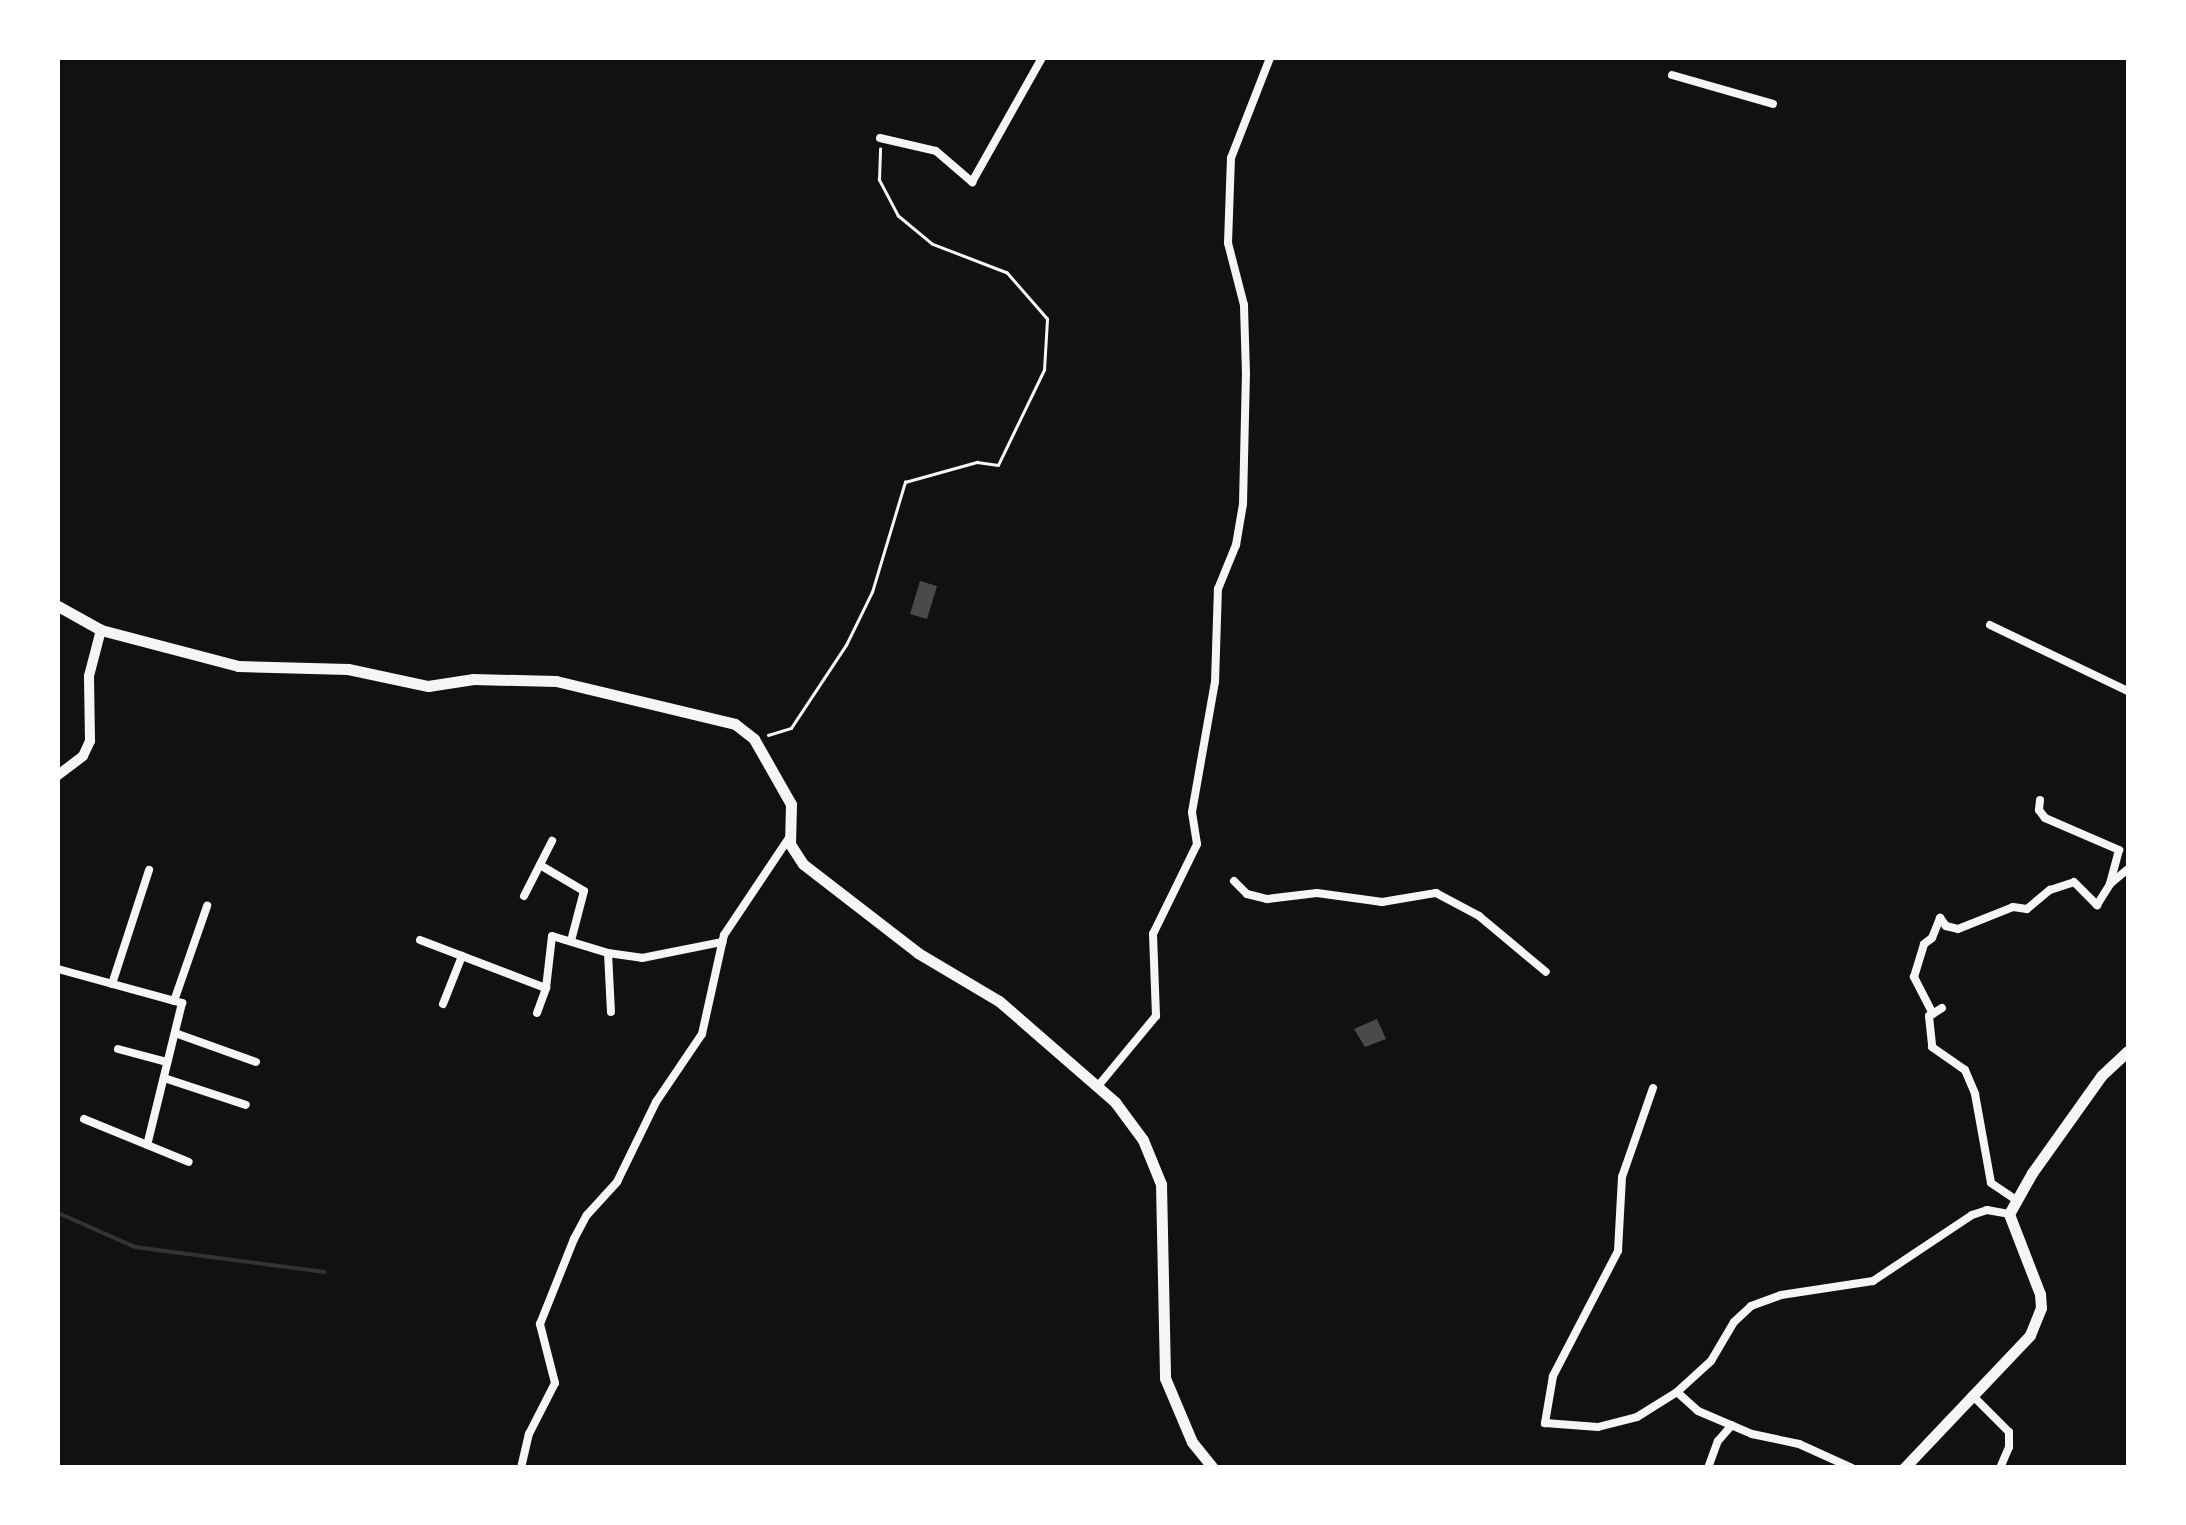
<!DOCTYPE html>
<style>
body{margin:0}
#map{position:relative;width:2186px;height:1525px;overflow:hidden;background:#111;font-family:"Sofia Sans Condensed",sans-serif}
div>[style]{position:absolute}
.stream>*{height:4px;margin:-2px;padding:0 2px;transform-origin:2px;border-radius:2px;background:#333}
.building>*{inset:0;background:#4a4a4a}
.path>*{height:2.5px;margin:-1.25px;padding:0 1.25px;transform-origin:1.25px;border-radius:1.25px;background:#f5f5f5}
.minor>*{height:8px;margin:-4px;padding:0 4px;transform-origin:4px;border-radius:4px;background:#f5f5f5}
.tertiary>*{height:10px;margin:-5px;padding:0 5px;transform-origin:5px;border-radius:5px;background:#f5f5f5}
.secondary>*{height:11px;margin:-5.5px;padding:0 5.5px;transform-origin:5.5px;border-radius:5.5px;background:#f5f5f5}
span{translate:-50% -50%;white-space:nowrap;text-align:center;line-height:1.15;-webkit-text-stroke:8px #fff;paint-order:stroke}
.frame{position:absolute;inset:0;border:60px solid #fff;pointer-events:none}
</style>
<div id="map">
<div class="stream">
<i style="left:58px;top:1213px;width:84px;rotate:23.8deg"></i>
<i style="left:135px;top:1247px;width:191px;rotate:7.5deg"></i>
</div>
<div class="building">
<i style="clip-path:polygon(920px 581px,937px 586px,927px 619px,910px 614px)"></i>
<i style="clip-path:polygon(1377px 1019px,1386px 1039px,1365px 1047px,1354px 1029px)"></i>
</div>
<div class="path">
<i style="left:768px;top:735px;width:24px;rotate:-17deg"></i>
<i style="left:791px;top:728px;width:100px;rotate:-56.5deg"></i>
<i style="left:846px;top:645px;width:59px;rotate:-63.9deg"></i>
<i style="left:872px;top:592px;width:115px;rotate:-73.3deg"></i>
<i style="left:905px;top:482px;width:75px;rotate:-15.5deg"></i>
<i style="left:977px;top:462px;width:21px;rotate:8deg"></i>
<i style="left:998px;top:465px;width:106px;rotate:-64.2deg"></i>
<i style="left:1044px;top:370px;width:51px;rotate:-86.6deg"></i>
<i style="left:1047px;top:319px;width:61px;rotate:-131deg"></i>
<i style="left:1007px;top:273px;width:80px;rotate:-158.9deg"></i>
<i style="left:932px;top:244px;width:44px;rotate:-140.5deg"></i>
<i style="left:898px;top:216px;width:41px;rotate:-117.8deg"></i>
<i style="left:879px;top:180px;width:31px;rotate:-88deg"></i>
</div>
<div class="minor">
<i style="left:1672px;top:75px;width:105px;rotate:16deg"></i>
<i style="left:880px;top:138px;width:57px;rotate:13.1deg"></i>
<i style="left:936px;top:151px;width:48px;rotate:40.7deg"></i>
<i style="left:972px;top:182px;width:142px;rotate:-60.6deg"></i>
<i style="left:1990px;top:625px;width:153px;rotate:25.6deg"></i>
<i style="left:2040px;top:800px;width:10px;rotate:96deg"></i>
<i style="left:2039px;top:810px;width:10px;rotate:53deg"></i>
<i style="left:2045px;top:818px;width:81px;rotate:23.4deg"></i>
<i style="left:2119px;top:850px;width:35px;rotate:105deg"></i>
<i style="left:2110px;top:884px;width:23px;rotate:-40deg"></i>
<i style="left:540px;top:865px;width:51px;rotate:30.6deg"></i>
<i style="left:584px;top:891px;width:52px;rotate:104.6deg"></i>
<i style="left:1234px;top:881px;width:18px;rotate:45deg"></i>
<i style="left:1247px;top:894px;width:21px;rotate:14deg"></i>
<i style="left:1267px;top:899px;width:50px;rotate:-6.8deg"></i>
<i style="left:1317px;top:893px;width:66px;rotate:7.9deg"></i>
<i style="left:1382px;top:902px;width:55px;rotate:-9.5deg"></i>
<i style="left:1436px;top:893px;width:49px;rotate:28.1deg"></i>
<i style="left:1479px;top:916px;width:87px;rotate:39.9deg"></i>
<i style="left:524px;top:896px;width:62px;rotate:-63deg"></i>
<i style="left:420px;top:940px;width:135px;rotate:20.9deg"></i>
<i style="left:608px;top:953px;width:59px;rotate:87.1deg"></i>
<i style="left:58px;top:969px;width:129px;rotate:15.3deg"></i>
<i style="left:182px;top:1003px;width:146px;rotate:103.8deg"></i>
<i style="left:112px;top:984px;width:120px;rotate:-72deg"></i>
<i style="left:174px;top:1001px;width:101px;rotate:-70.8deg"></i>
<i style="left:443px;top:1004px;width:52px;rotate:-68.4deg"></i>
<i style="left:1942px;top:1008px;width:15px;rotate:148deg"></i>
<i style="left:1929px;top:1016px;width:31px;rotate:84deg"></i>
<i style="left:1932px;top:1047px;width:40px;rotate:34.9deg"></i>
<i style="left:1965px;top:1070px;width:26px;rotate:67deg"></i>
<i style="left:1975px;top:1094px;width:90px;rotate:79.8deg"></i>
<i style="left:1991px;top:1183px;width:30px;rotate:34deg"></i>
<i style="left:537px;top:1013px;width:27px;rotate:-70deg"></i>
<i style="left:546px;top:988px;width:52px;rotate:-83.4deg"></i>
<i style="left:552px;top:936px;width:59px;rotate:16.9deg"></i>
<i style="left:608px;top:953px;width:34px;rotate:8deg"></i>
<i style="left:642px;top:958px;width:82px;rotate:-11.3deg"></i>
<i style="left:1933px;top:1014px;width:42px;rotate:-117.2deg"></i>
<i style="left:1914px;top:977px;width:34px;rotate:-73deg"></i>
<i style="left:1924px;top:944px;width:10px;rotate:-37deg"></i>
<i style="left:1932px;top:938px;width:22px;rotate:-68deg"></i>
<i style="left:1940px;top:918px;width:10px;rotate:53deg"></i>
<i style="left:1946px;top:926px;width:12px;rotate:14deg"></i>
<i style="left:1958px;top:929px;width:59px;rotate:-21.8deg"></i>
<i style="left:2013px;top:907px;width:14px;rotate:8deg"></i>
<i style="left:2027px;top:909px;width:30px;rotate:-40deg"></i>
<i style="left:2050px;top:890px;width:25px;rotate:-18deg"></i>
<i style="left:2074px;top:882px;width:33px;rotate:45deg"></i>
<i style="left:2097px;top:905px;width:25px;rotate:-58deg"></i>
<i style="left:175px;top:1033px;width:86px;rotate:19.7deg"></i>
<i style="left:118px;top:1049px;width:51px;rotate:14.9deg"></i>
<i style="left:164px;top:1078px;width:86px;rotate:18.2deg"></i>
<i style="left:1098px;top:1086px;width:91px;rotate:-50.4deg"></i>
<i style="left:1156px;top:1016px;width:82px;rotate:-92.1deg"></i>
<i style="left:1153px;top:934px;width:100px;rotate:-63.9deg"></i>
<i style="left:1197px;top:844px;width:32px;rotate:-99deg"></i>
<i style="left:1192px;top:812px;width:132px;rotate:-80deg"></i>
<i style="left:1215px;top:682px;width:93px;rotate:-88.2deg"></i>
<i style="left:1218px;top:589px;width:48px;rotate:-67.8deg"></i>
<i style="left:1236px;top:545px;width:42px;rotate:-80.3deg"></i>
<i style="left:1243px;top:504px;width:130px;rotate:-88.7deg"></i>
<i style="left:1246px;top:374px;width:69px;rotate:-91.7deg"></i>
<i style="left:1244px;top:305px;width:64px;rotate:-104.5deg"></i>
<i style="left:1228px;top:243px;width:85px;rotate:-88deg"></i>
<i style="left:1231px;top:158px;width:107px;rotate:-68.7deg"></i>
<i style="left:1653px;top:1088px;width:94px;rotate:109.2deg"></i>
<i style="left:1622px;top:1177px;width:74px;rotate:93.1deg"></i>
<i style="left:1618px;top:1251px;width:141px;rotate:117.5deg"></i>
<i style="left:1553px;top:1376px;width:48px;rotate:99.7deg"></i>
<i style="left:1545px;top:1423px;width:53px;rotate:4.3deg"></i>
<i style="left:1598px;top:1427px;width:40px;rotate:-14.4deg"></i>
<i style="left:1637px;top:1417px;width:47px;rotate:-32deg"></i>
<i style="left:1677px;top:1392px;width:46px;rotate:-42.4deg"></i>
<i style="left:1711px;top:1361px;width:45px;rotate:-59.5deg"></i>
<i style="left:1734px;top:1322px;width:23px;rotate:-43deg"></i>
<i style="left:1751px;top:1306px;width:32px;rotate:-20deg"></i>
<i style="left:1781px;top:1295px;width:93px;rotate:-8.7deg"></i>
<i style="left:1873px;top:1281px;width:119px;rotate:-33.7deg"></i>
<i style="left:1972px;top:1215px;width:16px;rotate:-18deg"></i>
<i style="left:1987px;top:1210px;width:22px;rotate:10deg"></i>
<i style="left:84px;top:1119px;width:113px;rotate:22.3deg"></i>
<i style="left:1677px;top:1392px;width:28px;rotate:42deg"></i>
<i style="left:1698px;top:1411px;width:59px;rotate:23.1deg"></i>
<i style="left:1752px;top:1434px;width:48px;rotate:12deg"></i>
<i style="left:1799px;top:1444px;width:58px;rotate:24.4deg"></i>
<i style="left:1972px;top:1395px;width:52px;rotate:45deg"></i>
<i style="left:2009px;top:1432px;width:15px;rotate:90deg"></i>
<i style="left:2009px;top:1447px;width:23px;rotate:113deg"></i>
<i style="left:521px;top:1468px;width:35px;rotate:-77deg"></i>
<i style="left:529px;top:1434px;width:57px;rotate:-63deg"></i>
<i style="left:555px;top:1383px;width:61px;rotate:-104.3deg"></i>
<i style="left:540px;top:1324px;width:92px;rotate:-68.2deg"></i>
<i style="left:574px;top:1239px;width:27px;rotate:-62deg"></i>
<i style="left:587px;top:1215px;width:45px;rotate:-47.7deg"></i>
<i style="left:617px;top:1182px;width:89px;rotate:-64deg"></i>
<i style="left:656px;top:1102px;width:82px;rotate:-55.9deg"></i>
<i style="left:702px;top:1034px;width:101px;rotate:-77.5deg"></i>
<i style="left:724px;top:935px;width:117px;rotate:-56.2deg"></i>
<i style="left:1708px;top:1468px;width:29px;rotate:-70deg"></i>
<i style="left:1718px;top:1441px;width:21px;rotate:-49deg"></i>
</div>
<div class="tertiary">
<i style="left:58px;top:775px;width:31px;rotate:-37deg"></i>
<i style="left:83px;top:756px;width:17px;rotate:-65deg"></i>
<i style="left:90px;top:741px;width:65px;rotate:-90.9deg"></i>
<i style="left:89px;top:676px;width:48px;rotate:-75.4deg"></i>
</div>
<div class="secondary">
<i style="left:58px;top:606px;width:49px;rotate:29.2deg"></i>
<i style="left:101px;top:630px;width:142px;rotate:14.7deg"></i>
<i style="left:238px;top:666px;width:110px;rotate:1.6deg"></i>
<i style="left:348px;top:669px;width:82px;rotate:12deg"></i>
<i style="left:428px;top:686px;width:46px;rotate:-8.8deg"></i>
<i style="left:473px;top:679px;width:83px;rotate:1.4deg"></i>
<i style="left:556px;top:681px;width:184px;rotate:13.5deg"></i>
<i style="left:735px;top:724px;width:24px;rotate:38deg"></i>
<i style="left:754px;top:739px;width:75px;rotate:60.4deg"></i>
<i style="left:791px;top:804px;width:40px;rotate:91.4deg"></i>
<i style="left:790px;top:844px;width:24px;rotate:57deg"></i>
<i style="left:803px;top:864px;width:145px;rotate:37.7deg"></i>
<i style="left:918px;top:953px;width:94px;rotate:30.7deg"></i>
<i style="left:999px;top:1001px;width:154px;rotate:41deg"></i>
<i style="left:1115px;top:1102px;width:47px;rotate:53.6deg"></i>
<i style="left:1143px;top:1140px;width:48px;rotate:67.8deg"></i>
<i style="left:1161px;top:1184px;width:194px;rotate:88.8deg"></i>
<i style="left:1165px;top:1378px;width:69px;rotate:67.1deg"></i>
<i style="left:1192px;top:1442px;width:33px;rotate:51deg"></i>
<i style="left:1904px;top:1468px;width:183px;rotate:-46.5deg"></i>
<i style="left:2030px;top:1335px;width:29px;rotate:-68deg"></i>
<i style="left:2041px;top:1308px;width:14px;rotate:-94deg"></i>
<i style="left:2040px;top:1294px;width:86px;rotate:-111.2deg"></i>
<i style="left:2009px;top:1214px;width:47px;rotate:-60.7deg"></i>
<i style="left:2032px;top:1173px;width:120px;rotate:-54.5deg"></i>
<i style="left:2102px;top:1075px;width:35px;rotate:-43deg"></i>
</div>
<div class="frame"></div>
</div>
